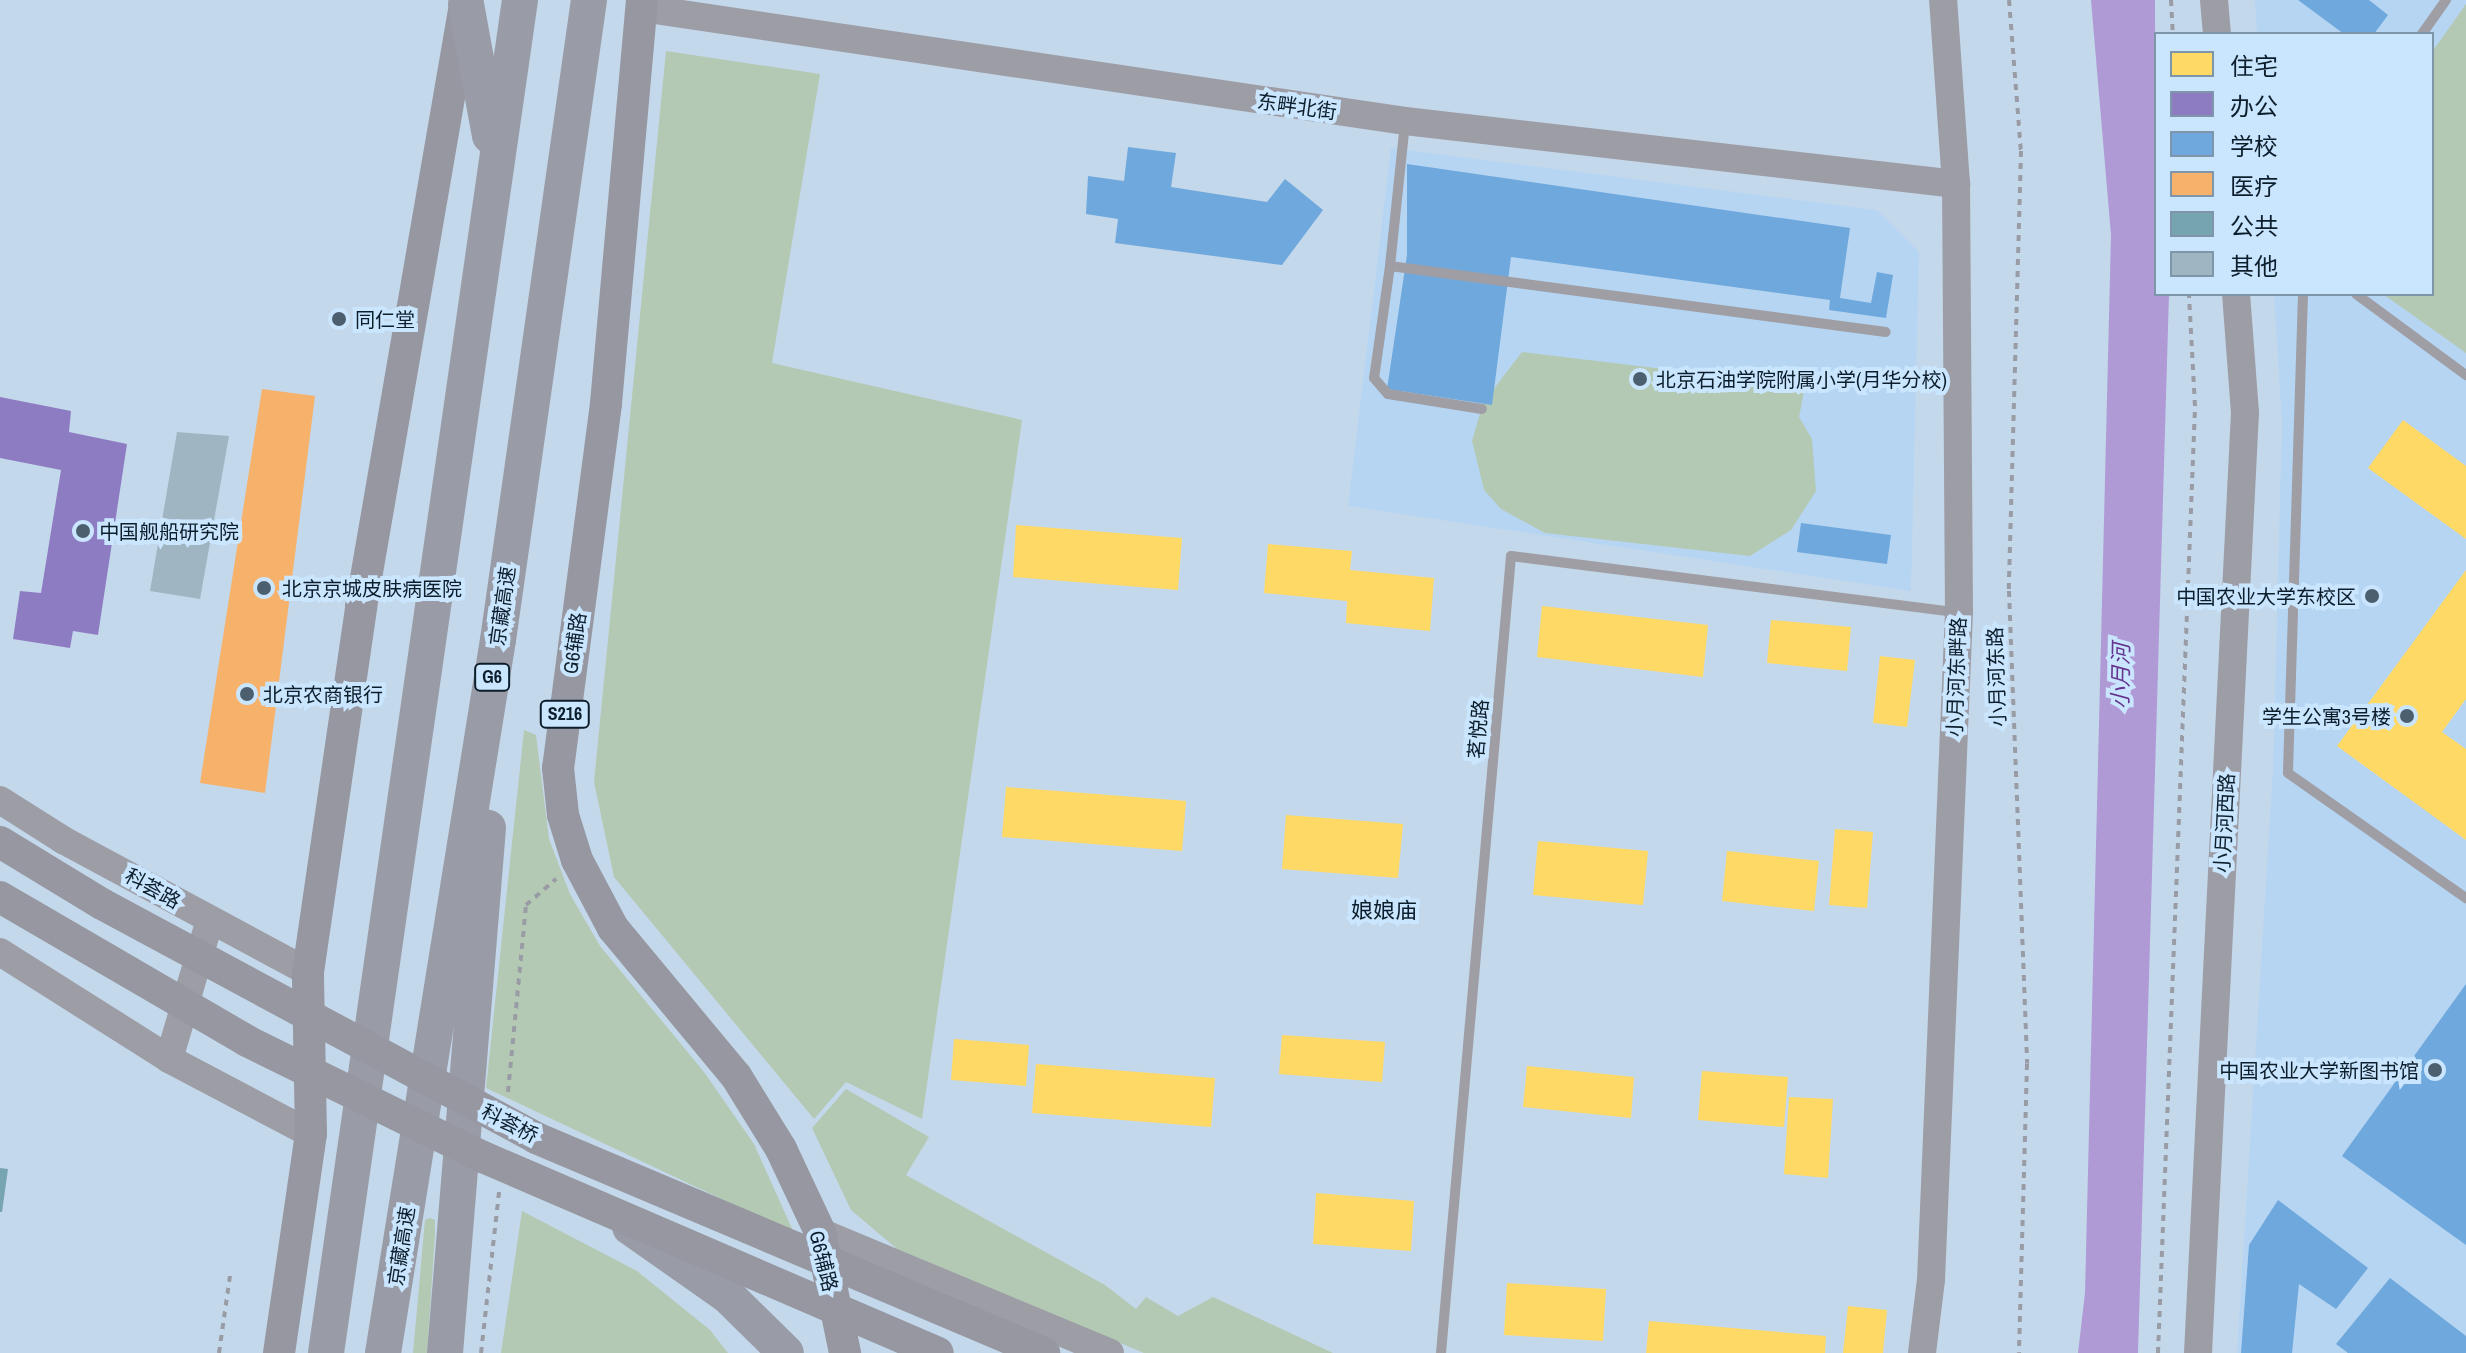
<!DOCTYPE html>
<meta charset="utf-8">
<style>
body{margin:0}
#map{position:relative;width:2466px;height:1353px;overflow:hidden;background:#c4d8eb;font-family:"Archivo Narrow","Noto Sans SC",sans-serif}
div>[style]{position:absolute}
.built>*{inset:0;background:#b6d5f2}
.green>*{inset:0;background:#b4c9b3}
.water>*{inset:0;background:#af9ad6}
.homes>*{inset:0;background:#ffd966}
.offices>*{inset:0;background:#8e7cc3}
.schools>*{inset:0;background:#6fa8dc}
.health>*{inset:0;background:#f6b26b}
.public>*{inset:0;background:#76a5af}
.building>*{inset:0;background:#a0b5c2}
.path>*{height:4px;margin-top:-2px;transform-origin:0;background:repeating-linear-gradient(90deg,#999ca5 0 6px,transparent 0 12px)}
.lane>*{height:10px;margin:-5px;padding:0 5px;transform-origin:5px;border-radius:5px;background:#9f9ea5}
.secondary>*{height:28px;margin:-14px;padding:0 14px;transform-origin:14px;border-radius:14px;background:#9d9da6}
.primary>*{height:32px;margin:-16px;padding:0 16px;transform-origin:16px;border-radius:16px;background:#9697a0}
.highway>*{height:36px;margin:-18px;padding:0 18px;transform-origin:18px;border-radius:18px;background:#999ca6}
.primary-bridge>*{height:32px;margin:-16px;padding:0 16px;transform-origin:16px;border-radius:16px;background:#9697a0}
.dots>*{width:22px;height:22px;translate:-50% -50%;box-sizing:border-box;border:4px solid #cae5fe;border-radius:50%}
span{translate:-50% -50%;white-space:nowrap;text-align:center;line-height:1.15;-webkit-text-stroke:8px #cae5fe;paint-order:stroke}
.shield-label span{padding:2px 6px;background:#cae5fe;border:2px solid;border-radius:6px;-webkit-text-stroke-width:0}
.shield-label{font-size:18px;color:#0c1e2c;font-weight:700}
.street-label{font-size:20px;color:#0c1e2c}
.poi-label{font-size:20px;color:#0c1e2c}
.left{translate:0 -50%;text-align:left}
.right{translate:-100% -50%;text-align:right}
.water-label{font-size:22px;color:#65348f;font-style:italic}
.neighbourhood-label{font-size:22px;color:#0c1e2c}
.legend{position:absolute;left:2154px;top:32px;width:280px;height:264px;box-sizing:border-box;background:#cae5fe;border:2px solid #7e95aa;margin:0;padding:10px 14px;list-style:none;font-size:24px;color:#0c1e2c}
.legend li{display:flex;align-items:center;gap:16px;height:40px}
.legend b{width:40px;border:2px solid #7e95aa}
</style>
<div id="map">
<div class="built">
<i style="clip-path:polygon(2255px 0,2466px 0,2466px 1353px,2237px 1353px,2273px 769px,2282px 423px,2274px 294px,2432px 294px,2432px 34px,2257px 34px)"></i>
<i style="clip-path:polygon(1391px 148px,1877px 210px,1919px 252px,1911px 591px,1348px 506px)"></i>
</div>
<div class="green">
<i style="clip-path:polygon(2466px 4px,2466px 353px,2383px 294px,2432px 294px,2432px 52px)"></i>
<i style="clip-path:polygon(666px 51px,820px 74px,772px 363px,1022px 420px,922px 1119px,846px 1082px,814px 1119px,614px 877px,594px 782px)"></i>
<i style="clip-path:polygon(1522px 352px,1805px 386px,1799px 417px,1812px 439px,1816px 491px,1791px 530px,1750px 556px,1545px 533px,1501px 509px,1484px 490px,1472px 441px,1483px 403px)"></i>
<i style="clip-path:polygon(524px 730px,536px 735px,549px 839px,570px 894px,600px 946px,704px 1072px,754px 1144px,794px 1233px,486px 1088px)"></i>
<i style="clip-path:polygon(846px 1089px,929px 1137px,906px 1175px,1105px 1285px,1136px 1309px,1146px 1297px,1178px 1316px,1213px 1297px,1333px 1353px,1144px 1353px,897px 1249px,851px 1210px,812px 1128px)"></i>
<i style="clip-path:polygon(522px 1211px,637px 1271px,710px 1330px,728px 1353px,501px 1353px)"></i>
<i style="clip-path:polygon(430px 1218px,435px 1220px,435px 1235px,427px 1353px,413px 1353px,425px 1220px)"></i>
</div>
<div class="water">
<i style="clip-path:polygon(2091px 0,2155px 0,2156px 294px,2169px 294px,2138px 1353px,2078px 1353px,2085px 1293px,2111px 235px)"></i>
</div>
<div class="homes">
<i style="clip-path:polygon(2403px 420px,2466px 466px,2466px 539px,2368px 468px)"></i>
<i style="clip-path:polygon(1016px 525px,1182px 538px,1178px 590px,1013px 577px)"></i>
<i style="clip-path:polygon(1268px 544px,1352px 551px,1350px 570px,1434px 578px,1430px 631px,1346px 623px,1347px 601px,1264px 593px)"></i>
<i style="clip-path:polygon(2466px 570px,2466px 699px,2442px 732px,2466px 749px,2466px 840px,2337px 746px)"></i>
<i style="clip-path:polygon(1542px 606px,1708px 625px,1703px 677px,1537px 657px)"></i>
<i style="clip-path:polygon(1771px 620px,1851px 627px,1847px 671px,1767px 663px)"></i>
<i style="clip-path:polygon(1880px 656px,1915px 660px,1907px 727px,1873px 723px)"></i>
<i style="clip-path:polygon(1006px 787px,1186px 801px,1182px 851px,1002px 837px)"></i>
<i style="clip-path:polygon(1286px 815px,1403px 824px,1398px 878px,1282px 869px)"></i>
<i style="clip-path:polygon(1835px 829px,1873px 832px,1867px 908px,1829px 905px)"></i>
<i style="clip-path:polygon(1538px 841px,1648px 851px,1643px 905px,1533px 895px)"></i>
<i style="clip-path:polygon(1727px 851px,1819px 861px,1814px 911px,1722px 901px)"></i>
<i style="clip-path:polygon(1282px 1035px,1385px 1042px,1382px 1082px,1279px 1074px)"></i>
<i style="clip-path:polygon(954px 1039px,1029px 1045px,1026px 1086px,951px 1080px)"></i>
<i style="clip-path:polygon(1036px 1064px,1215px 1078px,1211px 1127px,1032px 1113px)"></i>
<i style="clip-path:polygon(1527px 1066px,1634px 1077px,1631px 1118px,1523px 1107px)"></i>
<i style="clip-path:polygon(1702px 1071px,1788px 1077px,1784px 1127px,1698px 1120px)"></i>
<i style="clip-path:polygon(1789px 1097px,1833px 1099px,1828px 1178px,1784px 1174px)"></i>
<i style="clip-path:polygon(1316px 1193px,1414px 1201px,1411px 1251px,1313px 1244px)"></i>
<i style="clip-path:polygon(1507px 1283px,1606px 1289px,1603px 1341px,1504px 1335px)"></i>
<i style="clip-path:polygon(1848px 1306px,1887px 1310px,1883px 1353px,1843px 1353px)"></i>
<i style="clip-path:polygon(1649px 1321px,1826px 1336px,1825px 1353px,1646px 1353px)"></i>
</div>
<div class="offices">
<i style="clip-path:polygon(0 397px,71px 411px,69px 432px,127px 444px,98px 635px,73px 631px,70px 648px,13px 639px,20px 591px,41px 593px,61px 470px,0 458px)"></i>
</div>
<div class="schools">
<i style="clip-path:polygon(2298px 0,2369px 0,2388px 15px,2374px 34px,2344px 34px)"></i>
<i style="clip-path:polygon(1128px 147px,1176px 153px,1171px 187px,1267px 202px,1285px 179px,1323px 210px,1282px 265px,1115px 243px,1118px 219px,1086px 214px,1088px 176px,1124px 181px)"></i>
<i style="clip-path:polygon(1407px 164px,1850px 228px,1840px 298px,1871px 303px,1877px 272px,1893px 275px,1886px 318px,1829px 310px,1830px 300px,1511px 257px,1492px 405px,1387px 389px,1407px 255px)"></i>
<i style="clip-path:polygon(1801px 523px,1891px 535px,1887px 564px,1797px 552px)"></i>
<i style="clip-path:polygon(2466px 984px,2466px 1245px,2342px 1156px)"></i>
<i style="clip-path:polygon(2278px 1200px,2368px 1268px,2336px 1309px,2299px 1284px,2292px 1353px,2241px 1353px,2249px 1245px)"></i>
<i style="clip-path:polygon(2390px 1278px,2466px 1336px,2466px 1353px,2348px 1353px,2336px 1344px)"></i>
</div>
<div class="health">
<i style="clip-path:polygon(262px 389px,315px 396px,265px 793px,200px 783px)"></i>
</div>
<div class="public">
<i style="clip-path:polygon(0 1168px,8px 1169px,2px 1212px,0 1212px)"></i>
</div>
<div class="building">
<i style="clip-path:polygon(177px 432px,229px 436px,200px 599px,150px 591px)"></i>
</div>
<div class="path">
<i style="left:2009px;top:0;width:151px;rotate:85.5deg"></i>
<i style="left:2021px;top:151px;width:440px;rotate:91.6deg"></i>
<i style="left:2009px;top:591px;width:473px;rotate:87.8deg"></i>
<i style="left:2027px;top:1064px;width:289px;rotate:91.6deg"></i>
<i style="left:2171px;top:0;width:34px;rotate:87deg"></i>
<i style="left:508px;top:1092px;width:188px;rotate:-84.5deg"></i>
<i style="left:526px;top:905px;width:40px;rotate:-41deg"></i>
<i style="left:219px;top:1353px;width:78px;rotate:-81.9deg"></i>
<i style="left:481px;top:1353px;width:162px;rotate:-83.6deg"></i>
<i style="left:2158px;top:1353px;width:948px;rotate:-87.76deg"></i>
<i style="left:2195px;top:406px;width:112px;rotate:-93.1deg"></i>
</div>
<div class="lane">
<i style="left:2422px;top:34px;width:42px;rotate:-54.8deg"></i>
<i style="left:1405px;top:123px;width:144px;rotate:96deg"></i>
<i style="left:1390px;top:266px;width:500px;rotate:7.58deg"></i>
<i style="left:1390px;top:266px;width:113px;rotate:98.1deg"></i>
<i style="left:1374px;top:378px;width:21px;rotate:49deg"></i>
<i style="left:1388px;top:394px;width:95px;rotate:9.1deg"></i>
<i style="left:2303px;top:294px;width:479px;rotate:91.8deg"></i>
<i style="left:2288px;top:773px;width:218px;rotate:35.1deg"></i>
<i style="left:2356px;top:294px;width:137px;rotate:36.4deg"></i>
<i style="left:1441px;top:1353px;width:800px;rotate:-84.98deg"></i>
<i style="left:1511px;top:556px;width:450px;rotate:7.2deg"></i>
</div>
<div class="secondary">
<i style="left:2214px;top:0;width:34px;rotate:85deg"></i>
<i style="left:641px;top:8px;width:772px;rotate:8.41deg"></i>
<i style="left:1405px;top:121px;width:555px;rotate:6.52deg"></i>
<i style="left:0;top:800px;width:75px;rotate:32.4deg"></i>
<i style="left:63px;top:840px;width:278px;rotate:28.3deg"></i>
<i style="left:0;top:952px;width:200px;rotate:32.3deg"></i>
<i style="left:169px;top:1059px;width:161px;rotate:27.8deg"></i>
<i style="left:169px;top:1059px;width:145px;rotate:-73.6deg"></i>
<i style="left:820px;top:1232px;width:314px;rotate:22.6deg"></i>
<i style="left:1922px;top:1353px;width:74px;rotate:-83deg"></i>
<i style="left:1931px;top:1280px;width:669px;rotate:-87.6deg"></i>
<i style="left:1959px;top:612px;width:428px;rotate:-90.4deg"></i>
<i style="left:1956px;top:184px;width:184px;rotate:-94deg"></i>
<i style="left:2198px;top:1353px;width:941px;rotate:-87.14deg"></i>
<i style="left:2245px;top:413px;width:119px;rotate:-94.3deg"></i>
</div>
<div class="primary">
<i style="left:642px;top:0;width:406px;rotate:95.1deg"></i>
<i style="left:606px;top:404px;width:367px;rotate:97.5deg"></i>
<i style="left:558px;top:768px;width:47px;rotate:83.9deg"></i>
<i style="left:563px;top:815px;width:47px;rotate:72.7deg"></i>
<i style="left:577px;top:860px;width:77px;rotate:62.1deg"></i>
<i style="left:613px;top:928px;width:192px;rotate:50.3deg"></i>
<i style="left:736px;top:1076px;width:86px;rotate:58.3deg"></i>
<i style="left:781px;top:1149px;width:92px;rotate:64.8deg"></i>
<i style="left:820px;top:1232px;width:124px;rotate:78.3deg"></i>
<i style="left:279px;top:1353px;width:221px;rotate:-81.7deg"></i>
<i style="left:311px;top:1134px;width:162px;rotate:-91.1deg"></i>
<i style="left:308px;top:972px;width:369px;rotate:-81.7deg"></i>
<i style="left:361px;top:607px;width:605px;rotate:-80.2deg"></i>
</div>
<div class="highway">
<i style="left:466px;top:4px;width:134px;rotate:79.7deg"></i>
<i style="left:630px;top:1227px;width:120px;rotate:35.1deg"></i>
<i style="left:728px;top:1296px;width:81px;rotate:44.5deg"></i>
<i style="left:326px;top:1353px;width:1367px;rotate:-81.84deg"></i>
<i style="left:383px;top:1353px;width:722px;rotate:-80.84deg"></i>
<i style="left:498px;top:640px;width:646px;rotate:-81.91deg"></i>
<i style="left:445px;top:1353px;width:527px;rotate:-85.32deg"></i>
</div>
<div class="primary-bridge">
<i style="left:0;top:842px;width:119px;rotate:31.3deg"></i>
<i style="left:102px;top:904px;width:493px;rotate:28.3deg"></i>
<i style="left:536px;top:1138px;width:552px;rotate:22.94deg"></i>
<i style="left:0;top:897px;width:286px;rotate:30.2deg"></i>
<i style="left:247px;top:1041px;width:263px;rotate:26.2deg"></i>
<i style="left:483px;top:1157px;width:495px;rotate:23.3deg"></i>
</div>
<div class="dots">
<i style="left:339px;top:319px;background:#4c5f6f"></i>
<i style="left:1640px;top:379px;background:#4c5f6f"></i>
<i style="left:83px;top:531px;background:#4c5f6f"></i>
<i style="left:264px;top:588px;background:#4c5f6f"></i>
<i style="left:2372px;top:596px;background:#4c5f6f"></i>
<i style="left:247px;top:694px;background:#4c5f6f"></i>
<i style="left:2407px;top:716px;background:#4c5f6f"></i>
<i style="left:2435px;top:1070px;background:#4c5f6f"></i>
</div>
<div class="shield-label">
<span style="left:492px;top:677px">G6</span>
<span style="left:565px;top:714px">S216</span>
</div>
<div class="street-label">
<span style="left:1297px;top:106px;rotate:8deg">东畔北街</span>
<span style="left:502px;top:606px;rotate:-82deg">京藏高速</span>
<span style="left:574px;top:643px;rotate:-82deg">G6辅路</span>
<span style="left:1956px;top:677px;rotate:-88deg">小月河东畔路</span>
<span style="left:1996px;top:677px;rotate:-92deg">小月河东路</span>
<span style="left:1478px;top:729px;rotate:-85deg">茗悦路</span>
<span style="left:2224px;top:823px;rotate:-87deg">小月河西路</span>
<span style="left:153px;top:888px;rotate:29deg">科荟路</span>
<span style="left:510px;top:1123px;rotate:27deg">科荟桥</span>
<span style="left:401px;top:1246px;rotate:-81deg">京藏高速</span>
<span style="left:824px;top:1261px;rotate:76deg">G6辅路</span>
</div>
<div class="poi-label">
<span class="left" style="left:355px;top:319px">同仁堂</span>
<span class="left" style="left:1656px;top:379px">北京石油学院附属小学(月华分校)</span>
<span class="left" style="left:99px;top:531px">中国舰船研究院</span>
<span class="left" style="left:282px;top:588px">北京京城皮肤病医院</span>
<span class="right" style="left:2356px;top:596px">中国农业大学东校区</span>
<span class="left" style="left:263px;top:694px">北京农商银行</span>
<span class="right" style="left:2391px;top:716px">学生公寓3号楼</span>
<span class="right" style="left:2419px;top:1070px">中国农业大学新图书馆</span>
</div>
<div class="water-label">
<span style="left:2121px;top:676px;rotate:-89deg">小月河</span>
</div>
<div class="neighbourhood-label">
<span style="left:1384px;top:911px">娘娘庙</span>
</div>
<ul class="legend">
<li><b style="height:22px;background:#ffd966"></b>住宅</li>
<li><b style="height:22px;background:#8e7cc3"></b>办公</li>
<li><b style="height:22px;background:#6fa8dc"></b>学校</li>
<li><b style="height:22px;background:#f6b26b"></b>医疗</li>
<li><b style="height:22px;background:#76a5af"></b>公共</li>
<li><b style="height:22px;background:#a0b5c2"></b>其他</li>
</ul>
</div>
